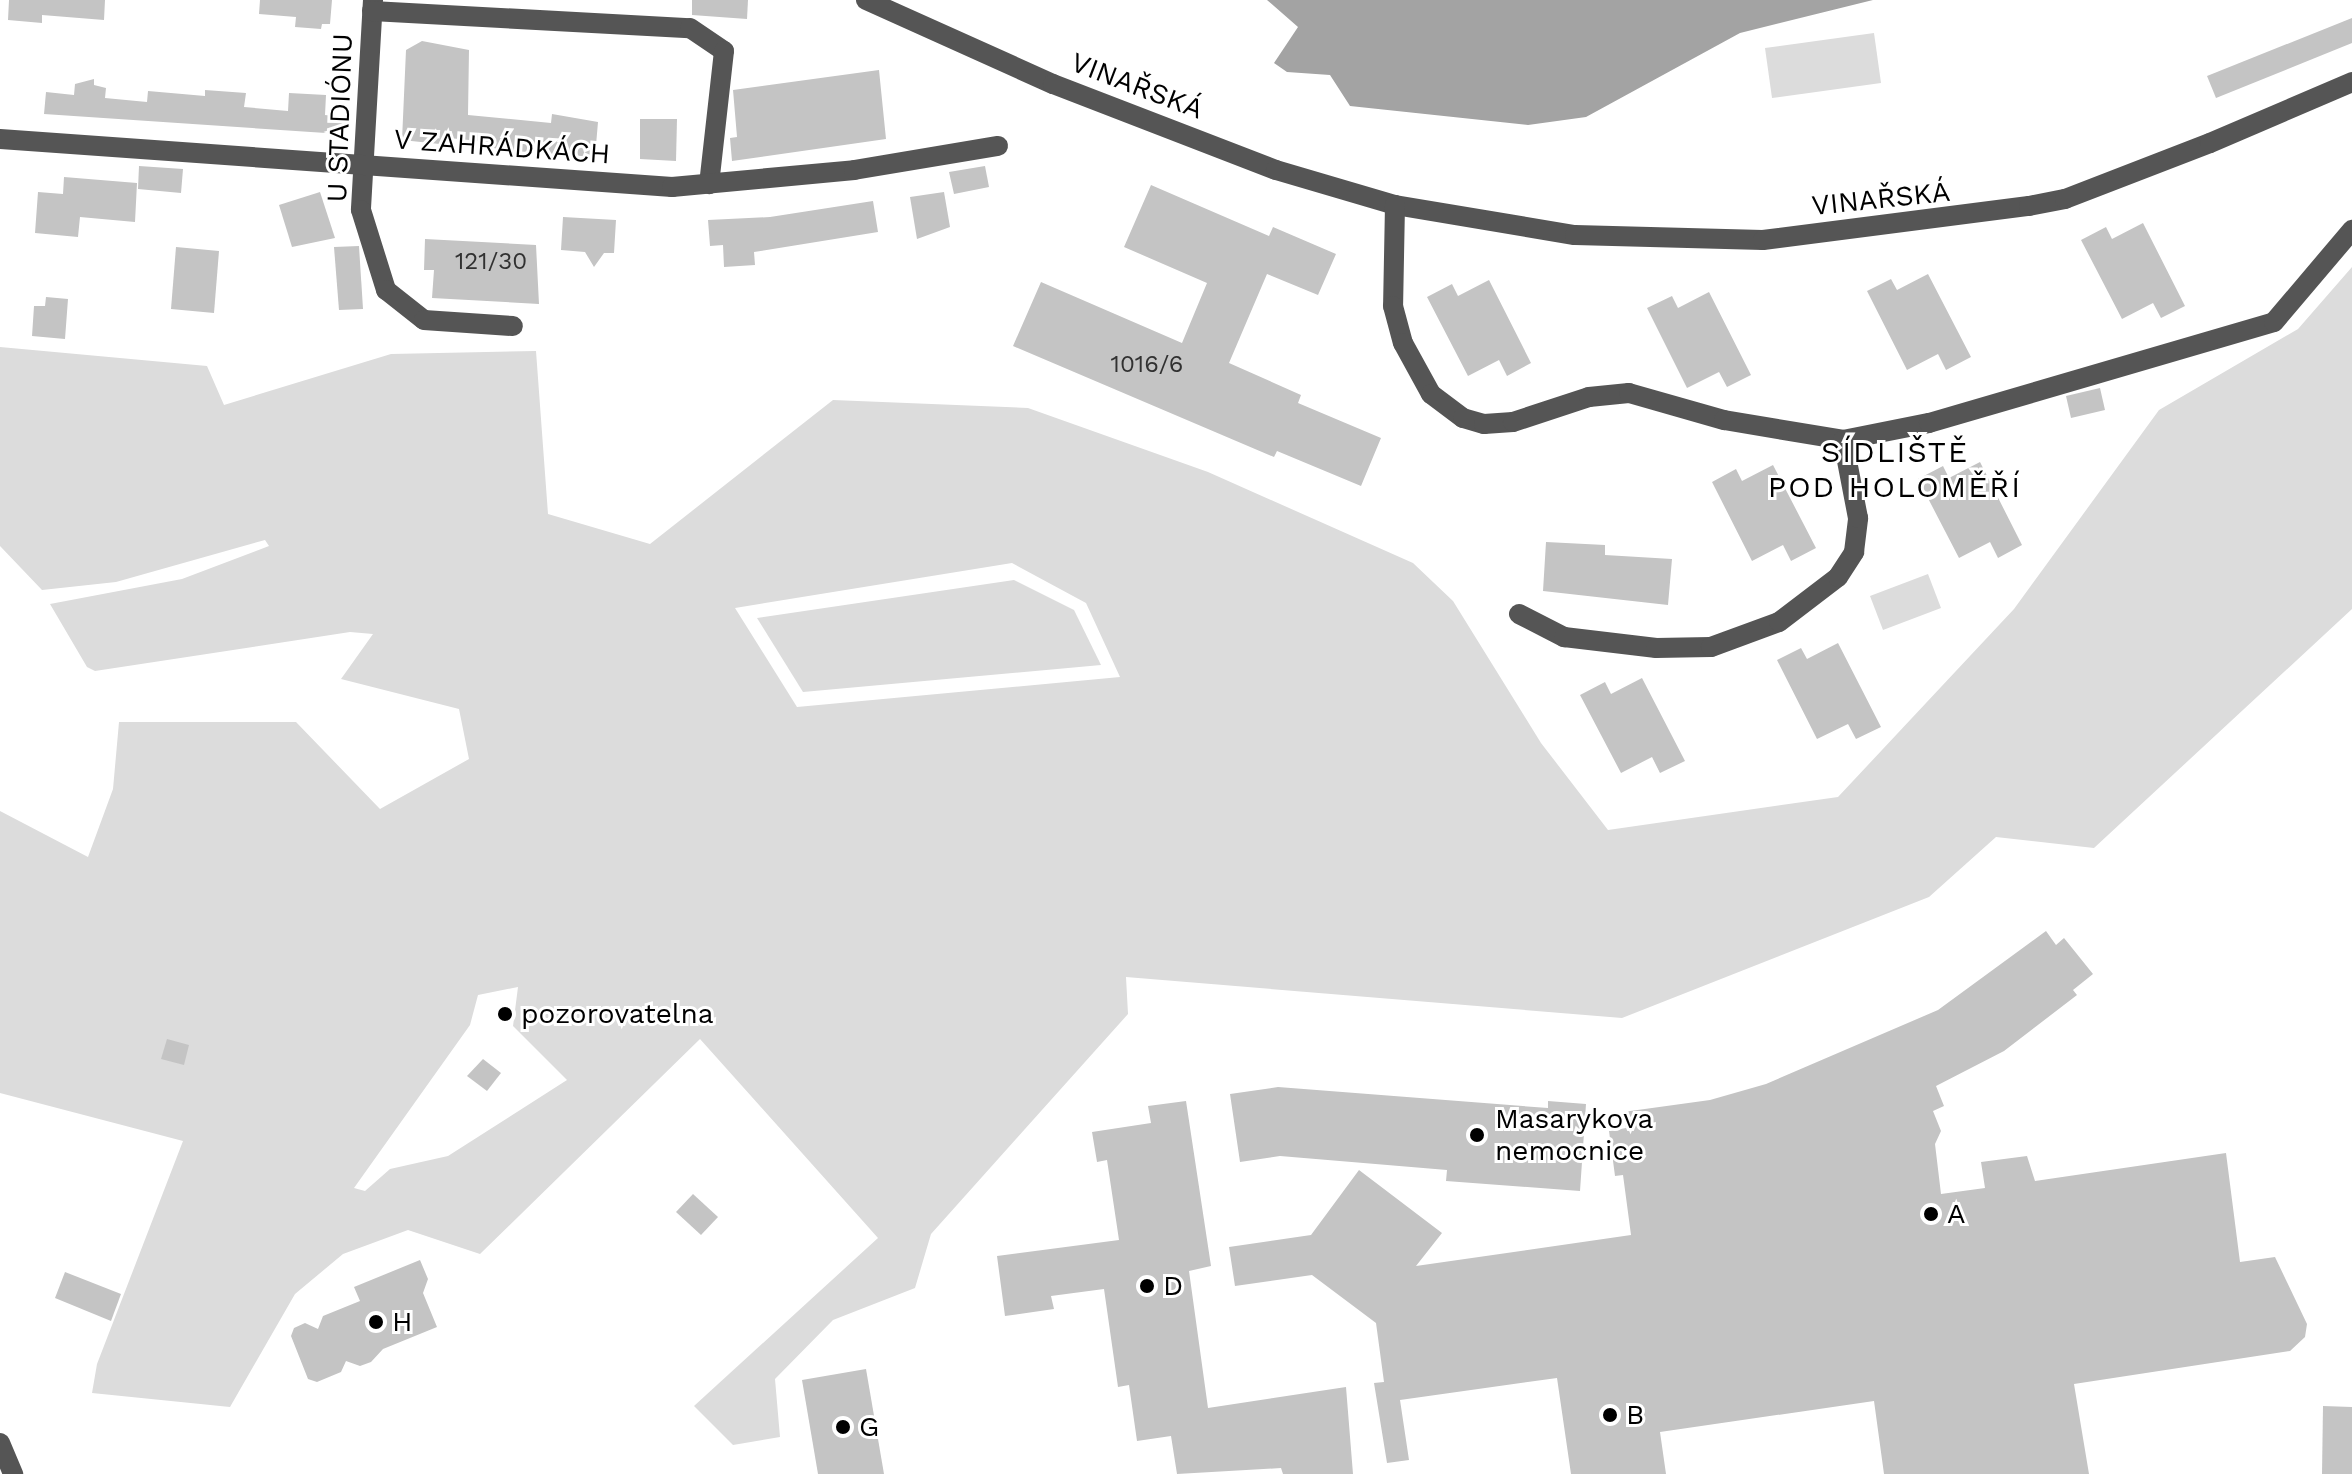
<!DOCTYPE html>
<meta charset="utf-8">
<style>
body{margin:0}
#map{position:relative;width:2352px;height:1474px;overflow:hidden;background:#fff;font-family:"Work Sans",sans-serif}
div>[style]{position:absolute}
.green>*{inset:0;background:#dcdcdc}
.water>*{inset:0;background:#a3a3a3}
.building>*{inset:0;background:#c4c4c4}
.minor>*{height:20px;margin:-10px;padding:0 10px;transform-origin:10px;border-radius:10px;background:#555}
.dots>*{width:22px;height:22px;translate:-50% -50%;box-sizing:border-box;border:4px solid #fff;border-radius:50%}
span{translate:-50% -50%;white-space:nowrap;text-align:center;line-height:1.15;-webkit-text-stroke:6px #fff;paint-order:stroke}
.number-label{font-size:24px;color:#313131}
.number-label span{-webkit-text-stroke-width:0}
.street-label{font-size:28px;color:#000}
.poi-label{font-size:28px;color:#000}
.left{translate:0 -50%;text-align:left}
.neighbourhood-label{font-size:30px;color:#000;letter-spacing:2px}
</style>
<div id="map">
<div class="green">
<i style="clip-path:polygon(1874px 33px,1881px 83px,1772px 98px,1765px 48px)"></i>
<i style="clip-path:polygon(evenodd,2352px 267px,2352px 609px,2094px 848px,1996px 837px,1929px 897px,1622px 1018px,1126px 977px,1128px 1014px,931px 1234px,915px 1288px,833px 1320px,775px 1379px,780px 1437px,733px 1445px,694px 1406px,878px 1238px,700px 1039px,480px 1254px,408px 1230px,343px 1254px,295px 1294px,230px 1407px,92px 1393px,97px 1364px,183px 1141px,0 1093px,0 811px,88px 857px,113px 789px,119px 722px,296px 722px,380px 809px,469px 759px,459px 709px,341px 679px,373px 634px,350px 632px,95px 671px,87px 667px,50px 604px,182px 579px,269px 546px,265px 540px,116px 582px,42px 590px,0 546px,0 347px,207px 366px,224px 405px,391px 354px,536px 351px,548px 514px,650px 544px,833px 400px,1028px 408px,1208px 472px,1413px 563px,1453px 601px,1541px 743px,1608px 830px,1838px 797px,2014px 609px,2159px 410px,2298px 329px,2352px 267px,1012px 563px,1086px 603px,1120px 677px,797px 707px,735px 608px,1012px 563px,2352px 267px,518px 987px,513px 1026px,567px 1080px,448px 1156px,390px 1169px,365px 1191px,354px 1188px,470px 1025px,478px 995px,518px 987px)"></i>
<i style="clip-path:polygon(1928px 574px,1941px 608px,1883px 630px,1870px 596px)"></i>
<i style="clip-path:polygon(1014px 580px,1074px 610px,1101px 665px,803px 692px,757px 618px)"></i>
</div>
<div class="water">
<i style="clip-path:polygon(1267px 0,1873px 0,1740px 33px,1586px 117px,1528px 125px,1350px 106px,1330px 75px,1287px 72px,1274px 63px,1298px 27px)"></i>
</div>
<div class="building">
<i style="clip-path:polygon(9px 0,105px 0,104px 20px,42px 15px,42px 23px,8px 20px)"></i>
<i style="clip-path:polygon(260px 0,332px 0,330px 24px,322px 24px,321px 29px,295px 27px,296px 17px,259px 14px)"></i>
<i style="clip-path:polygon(692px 0,748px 0,747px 19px,692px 15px)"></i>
<i style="clip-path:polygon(2352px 18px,2352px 43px,2216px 98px,2207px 76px)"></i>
<i style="clip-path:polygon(422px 41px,469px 50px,468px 115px,551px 123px,552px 114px,598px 122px,595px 157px,503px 150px,489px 147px,489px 142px,449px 138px,449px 145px,402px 140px,406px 50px)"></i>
<i style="clip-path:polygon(879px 70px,886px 139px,732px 161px,730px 138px,737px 137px,733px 90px)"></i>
<i style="clip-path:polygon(94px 79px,94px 85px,106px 88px,105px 98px,147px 102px,148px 91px,205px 96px,205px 90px,246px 93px,244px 107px,288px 111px,289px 93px,326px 95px,325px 115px,343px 117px,341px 134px,44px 114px,46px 92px,74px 95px,75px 84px)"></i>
<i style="clip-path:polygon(640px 119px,677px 119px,676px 161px,640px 159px)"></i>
<i style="clip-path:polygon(139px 166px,183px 169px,181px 193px,138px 189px)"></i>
<i style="clip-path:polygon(985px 166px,989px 187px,954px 194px,949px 172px)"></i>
<i style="clip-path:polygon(64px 177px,137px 183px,135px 222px,80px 217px,78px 237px,35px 233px,38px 192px,63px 194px)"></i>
<i style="clip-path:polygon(1151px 185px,1269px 236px,1273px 227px,1336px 254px,1318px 295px,1267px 274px,1229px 363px,1301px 395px,1298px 403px,1381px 438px,1361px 486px,1277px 451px,1274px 457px,1013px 346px,1041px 282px,1182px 343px,1207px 283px,1124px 247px)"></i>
<i style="clip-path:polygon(320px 192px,335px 238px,292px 247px,279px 205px)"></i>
<i style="clip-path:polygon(944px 192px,950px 227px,917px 239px,910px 197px)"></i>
<i style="clip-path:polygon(873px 201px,878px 232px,754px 252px,755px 265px,724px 267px,723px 245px,710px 246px,708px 220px,770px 217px)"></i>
<i style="clip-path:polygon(563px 217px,616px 220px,614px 253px,604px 253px,594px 267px,585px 252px,561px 250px)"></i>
<i style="clip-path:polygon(2143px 223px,2185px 306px,2161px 318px,2153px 303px,2122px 319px,2081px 240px,2106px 227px,2112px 239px)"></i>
<i style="clip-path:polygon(425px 239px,536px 245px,539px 304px,432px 298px,434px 270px,424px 270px)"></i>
<i style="clip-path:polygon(359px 246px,363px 309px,339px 310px,334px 247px)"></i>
<i style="clip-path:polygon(176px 247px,219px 251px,214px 313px,171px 309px)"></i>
<i style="clip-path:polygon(1928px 274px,1971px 357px,1946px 370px,1938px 354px,1907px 370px,1867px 291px,1891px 279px,1897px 290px)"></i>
<i style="clip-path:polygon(1489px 280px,1531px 363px,1507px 376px,1499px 360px,1468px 376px,1427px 297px,1452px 284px,1458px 296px)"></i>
<i style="clip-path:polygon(1709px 292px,1751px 375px,1727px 387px,1719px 372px,1687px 388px,1647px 308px,1672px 296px,1678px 308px)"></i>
<i style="clip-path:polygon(46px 297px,68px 299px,65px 339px,32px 336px,34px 306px,45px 306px)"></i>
<i style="clip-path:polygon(2100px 388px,2105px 410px,2071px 418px,2066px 396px)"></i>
<i style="clip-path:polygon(1980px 462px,2022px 545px,1998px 558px,1990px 542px,1959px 558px,1918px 479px,1943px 466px,1949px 478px)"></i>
<i style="clip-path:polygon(1773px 465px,1816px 548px,1791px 561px,1783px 545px,1752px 561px,1712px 482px,1736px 469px,1742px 481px)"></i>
<i style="clip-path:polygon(1546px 542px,1605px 545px,1605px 555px,1672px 559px,1668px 605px,1543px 591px)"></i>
<i style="clip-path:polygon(1838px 643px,1881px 727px,1856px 739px,1848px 724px,1817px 739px,1777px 660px,1801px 648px,1807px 659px)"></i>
<i style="clip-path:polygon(1642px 678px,1685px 761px,1660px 773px,1652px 757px,1621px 773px,1580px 695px,1605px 682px,1611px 694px)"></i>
<i style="clip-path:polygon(2046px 931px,2056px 945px,2064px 938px,2093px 974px,2073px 990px,2077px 995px,2004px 1051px,1936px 1086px,1944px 1106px,1933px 1111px,1941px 1131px,1935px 1144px,1941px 1194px,1985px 1188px,1981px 1162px,2027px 1156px,2035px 1181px,2226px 1153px,2240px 1262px,2275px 1257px,2307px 1324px,2305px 1337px,2290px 1351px,2074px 1384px,2089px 1474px,1884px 1474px,1874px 1401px,1660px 1432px,1666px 1474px,1571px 1474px,1557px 1378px,1400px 1400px,1409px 1460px,1387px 1463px,1374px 1383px,1384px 1382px,1376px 1323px,1312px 1275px,1235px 1286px,1229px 1247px,1311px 1235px,1359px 1170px,1442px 1233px,1416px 1266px,1631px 1235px,1623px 1175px,1615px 1176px,1609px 1131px,1626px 1128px,1623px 1112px,1710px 1100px,1766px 1084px,1938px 1010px)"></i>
<i style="clip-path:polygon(167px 1039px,189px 1045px,184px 1065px,161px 1059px)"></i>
<i style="clip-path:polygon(483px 1059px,501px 1073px,487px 1091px,467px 1076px)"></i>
<i style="clip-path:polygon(1278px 1087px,1548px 1108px,1548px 1101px,1586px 1104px,1580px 1191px,1446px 1181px,1447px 1170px,1280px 1156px,1240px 1162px,1230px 1094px)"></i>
<i style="clip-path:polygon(1186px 1101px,1211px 1266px,1189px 1271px,1208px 1408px,1346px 1387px,1353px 1474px,1283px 1474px,1281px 1468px,1177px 1474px,1171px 1436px,1137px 1441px,1129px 1385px,1118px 1387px,1104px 1289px,1051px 1296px,1054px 1309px,1005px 1316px,997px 1256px,1119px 1240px,1107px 1160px,1097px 1162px,1092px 1132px,1151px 1123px,1148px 1106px)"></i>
<i style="clip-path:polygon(693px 1194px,718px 1217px,701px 1235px,676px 1212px)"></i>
<i style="clip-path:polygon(420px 1260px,428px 1279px,423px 1293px,437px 1327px,383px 1349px,371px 1362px,360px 1366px,346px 1361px,341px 1372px,317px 1382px,308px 1379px,291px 1336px,294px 1328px,305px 1323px,318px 1329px,323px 1316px,360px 1301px,354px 1287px)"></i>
<i style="clip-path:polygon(65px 1272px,121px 1294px,111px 1321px,55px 1298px)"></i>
<i style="clip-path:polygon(866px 1369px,884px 1474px,818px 1474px,802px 1380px)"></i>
<i style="clip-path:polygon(2323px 1406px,2352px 1407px,2352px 1474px,2322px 1474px)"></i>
</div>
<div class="minor">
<i style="left:373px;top:0;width:210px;rotate:93.3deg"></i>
<i style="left:361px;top:210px;width:84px;rotate:72.6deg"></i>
<i style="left:386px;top:290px;width:48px;rotate:38.3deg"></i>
<i style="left:424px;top:320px;width:89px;rotate:3.9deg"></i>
<i style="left:866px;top:0;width:205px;rotate:24.2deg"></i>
<i style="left:1053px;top:84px;width:239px;rotate:21.1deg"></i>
<i style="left:1276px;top:170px;width:124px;rotate:16.4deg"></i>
<i style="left:1395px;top:205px;width:182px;rotate:9.5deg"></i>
<i style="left:1575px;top:235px;width:188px;rotate:1.5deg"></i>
<i style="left:1763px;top:240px;width:268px;rotate:-7.3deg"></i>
<i style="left:2029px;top:206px;width:37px;rotate:-11deg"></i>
<i style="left:2065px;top:199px;width:155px;rotate:-21.1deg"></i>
<i style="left:2210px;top:143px;width:155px;rotate:-23.2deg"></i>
<i style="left:372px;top:11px;width:318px;rotate:3.1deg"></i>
<i style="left:690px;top:28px;width:41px;rotate:34.1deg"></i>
<i style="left:724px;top:51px;width:134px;rotate:96.4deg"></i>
<i style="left:0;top:139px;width:674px;rotate:4.09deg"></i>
<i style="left:672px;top:187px;width:183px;rotate:-5.3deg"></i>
<i style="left:854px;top:170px;width:146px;rotate:-9.5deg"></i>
<i style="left:1395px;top:205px;width:101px;rotate:91.1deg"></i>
<i style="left:1393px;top:306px;width:38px;rotate:75deg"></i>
<i style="left:1403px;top:343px;width:58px;rotate:61.2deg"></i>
<i style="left:1431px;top:394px;width:40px;rotate:37deg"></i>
<i style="left:1463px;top:418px;width:22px;rotate:16deg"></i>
<i style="left:1484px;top:424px;width:29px;rotate:-4deg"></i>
<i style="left:1513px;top:422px;width:80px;rotate:-18.2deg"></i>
<i style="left:1589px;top:397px;width:40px;rotate:-5.7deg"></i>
<i style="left:1629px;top:393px;width:99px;rotate:15.9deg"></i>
<i style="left:1724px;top:420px;width:121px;rotate:9.5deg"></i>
<i style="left:1843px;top:440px;width:88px;rotate:-11.2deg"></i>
<i style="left:1929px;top:423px;width:359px;rotate:-16.3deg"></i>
<i style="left:2274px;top:322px;width:121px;rotate:-49.7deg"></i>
<i style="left:1519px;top:614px;width:51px;rotate:27.1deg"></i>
<i style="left:1564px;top:637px;width:93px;rotate:6.8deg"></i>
<i style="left:1656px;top:648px;width:55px;rotate:-1deg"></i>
<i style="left:1711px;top:647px;width:72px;rotate:-20.2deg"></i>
<i style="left:1779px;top:622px;width:74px;rotate:-37.3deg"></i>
<i style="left:1838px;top:577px;width:30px;rotate:-57deg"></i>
<i style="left:1854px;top:552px;width:34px;rotate:-83deg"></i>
<i style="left:1858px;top:518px;width:79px;rotate:-100.9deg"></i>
<i style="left:0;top:1443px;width:34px;rotate:67deg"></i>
</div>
<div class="dots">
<i style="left:505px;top:1014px;background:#000"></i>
<i style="left:1477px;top:1135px;background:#000"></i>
<i style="left:1931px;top:1214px;background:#000"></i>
<i style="left:1147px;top:1286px;background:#000"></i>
<i style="left:376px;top:1322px;background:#000"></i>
<i style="left:1610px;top:1415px;background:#000"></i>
<i style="left:843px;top:1427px;background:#000"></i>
</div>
<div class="number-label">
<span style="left:491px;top:262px">121/30</span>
<span style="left:1147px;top:365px">1016/6</span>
</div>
<div class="street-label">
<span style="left:1137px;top:86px;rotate:21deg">VINAŘSKÁ</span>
<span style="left:340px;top:118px;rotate:-88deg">U STADIÓNU</span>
<span style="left:502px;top:147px;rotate:4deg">V ZAHRÁDKÁCH</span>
<span style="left:1881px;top:199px;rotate:-6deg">VINAŘSKÁ</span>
</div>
<div class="poi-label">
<span class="left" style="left:521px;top:1014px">pozorovatelna</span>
<span class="left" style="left:1495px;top:1135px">Masarykova<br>nemocnice</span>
<span class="left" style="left:1947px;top:1214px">A</span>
<span class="left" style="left:1163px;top:1286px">D</span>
<span class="left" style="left:392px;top:1322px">H</span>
<span class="left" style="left:1626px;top:1415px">B</span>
<span class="left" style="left:859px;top:1427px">G</span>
</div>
<div class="neighbourhood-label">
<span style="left:1895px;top:469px">SÍDLIŠTĚ<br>POD HOLOMĚŘÍ</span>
</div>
</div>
